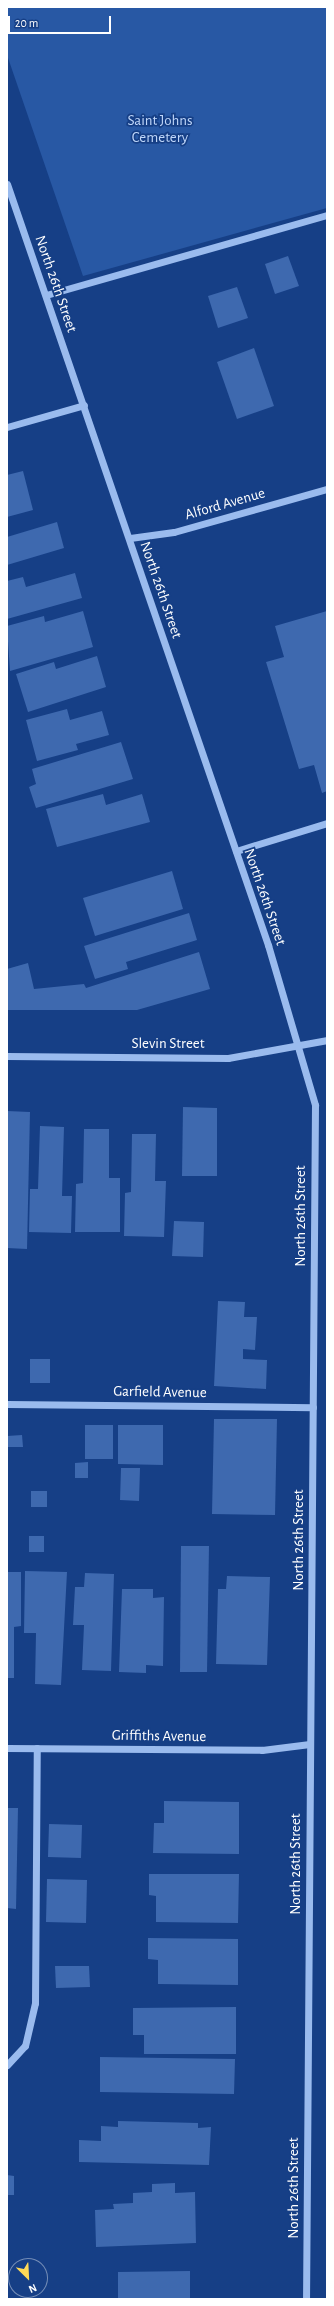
<!DOCTYPE html>
<style>
body{margin:0}
#map{position:relative;width:334px;height:2306px;overflow:hidden;background:#163f86;font-family:"Alegreya Sans",sans-serif}
div>[style]{position:absolute}
.green>*{inset:0;background:#2858a4}
.building>*{inset:0;background:#3e69af}
.minor>*{height:7px;margin:-3.5px;padding:0 3.5px;transform-origin:3.5px;border-radius:3.5px;background:#9abbee}
span{translate:-50% -50%;white-space:nowrap;text-align:center;line-height:1.15;-webkit-text-stroke:3.5px #163f86;paint-order:stroke}
.park-label{font-size:15px;color:#c0d7fa}
.street-label{font-size:15px;color:#fff}
.frame{position:absolute;inset:0;border:8px solid #fff;pointer-events:none}
.north{position:absolute;left:8px;top:2258px;width:40px;height:40px;box-sizing:border-box;background:#163f86;border:1px solid #738cb6;border-radius:50%;rotate:156deg;font-size:11px;font-weight:700;line-height:16px;text-align:center;color:#fff}
.north::after{content:'';display:block;margin:auto;width:14px;height:18px;background:#ffd957;clip-path:polygon(50% 0,100% 100%,50% 72%,0 100%)}
.scale{position:absolute;left:8px;top:16px;width:103px;height:18px;box-sizing:border-box;border:2px solid #fff;border-top:0;padding-left:5px;font-size:12px;line-height:14px;white-space:nowrap;color:#fff;-webkit-text-stroke:3px #163f86;paint-order:stroke}
</style>
<div id="map">
<div class="green">
<i style="clip-path:polygon(7px 7px,327px 7px,327px 208px,83px 276px,7px 55px)"></i>
</div>
<div class="building">
<i style="clip-path:polygon(288px 256px,299px 286px,275px 294px,265px 264px)"></i>
<i style="clip-path:polygon(237px 287px,248px 318px,218px 328px,208px 296px)"></i>
<i style="clip-path:polygon(254px 348px,274px 406px,237px 419px,217px 362px)"></i>
<i style="clip-path:polygon(23px 471px,33px 510px,7px 517px,7px 475px)"></i>
<i style="clip-path:polygon(57px 522px,64px 548px,7px 565px,7px 537px)"></i>
<i style="clip-path:polygon(75px 573px,82px 598px,7px 619px,7px 581px,23px 577px,26px 587px)"></i>
<i style="clip-path:polygon(83px 611px,93px 647px,10px 671px,7px 626px,44px 616px,45px 622px)"></i>
<i style="clip-path:polygon(327px 611px,327px 791px,322px 793px,314px 765px,299px 769px,266px 662px,284px 657px,275px 626px)"></i>
<i style="clip-path:polygon(97px 656px,106px 687px,28px 712px,16px 674px,54px 662px,56px 669px)"></i>
<i style="clip-path:polygon(67px 709px,70px 720px,102px 711px,109px 735px,76px 744px,78px 750px,37px 761px,26px 720px)"></i>
<i style="clip-path:polygon(121px 742px,133px 779px,36px 808px,29px 787px,36px 784px,32px 769px)"></i>
<i style="clip-path:polygon(103px 794px,106px 805px,142px 794px,150px 822px,57px 847px,46px 809px)"></i>
<i style="clip-path:polygon(172px 871px,183px 909px,95px 936px,83px 898px)"></i>
<i style="clip-path:polygon(189px 913px,197px 940px,126px 962px,128px 969px,95px 979px,84px 946px)"></i>
<i style="clip-path:polygon(199px 952px,210px 989px,137px 1010px,7px 1010px,7px 969px,28px 963px,34px 989px,84px 984px,86px 988px)"></i>
<i style="clip-path:polygon(183px 1107px,217px 1108px,217px 1176px,182px 1176px)"></i>
<i style="clip-path:polygon(7px 1111px,30px 1112px,27px 1249px,7px 1248px)"></i>
<i style="clip-path:polygon(40px 1126px,64px 1127px,62px 1196px,72px 1196px,71px 1233px,29px 1232px,30px 1189px,38px 1189px)"></i>
<i style="clip-path:polygon(84px 1129px,109px 1129px,109px 1178px,120px 1178px,120px 1232px,75px 1232px,76px 1184px,83px 1183px)"></i>
<i style="clip-path:polygon(132px 1134px,156px 1134px,155px 1181px,166px 1181px,164px 1237px,124px 1236px,125px 1193px,131px 1192px)"></i>
<i style="clip-path:polygon(174px 1221px,204px 1222px,203px 1257px,172px 1256px)"></i>
<i style="clip-path:polygon(218px 1301px,245px 1302px,244px 1317px,257px 1317px,255px 1350px,243px 1349px,243px 1359px,267px 1360px,266px 1389px,214px 1386px)"></i>
<i style="clip-path:polygon(30px 1359px,50px 1359px,50px 1383px,30px 1383px)"></i>
<i style="clip-path:polygon(214px 1419px,277px 1419px,275px 1515px,212px 1514px)"></i>
<i style="clip-path:polygon(85px 1425px,113px 1425px,113px 1459px,85px 1459px)"></i>
<i style="clip-path:polygon(118px 1425px,163px 1425px,163px 1465px,118px 1464px)"></i>
<i style="clip-path:polygon(22px 1435px,23px 1447px,7px 1447px,7px 1436px)"></i>
<i style="clip-path:polygon(88px 1462px,88px 1478px,75px 1478px,75px 1463px)"></i>
<i style="clip-path:polygon(121px 1468px,140px 1468px,139px 1501px,120px 1500px)"></i>
<i style="clip-path:polygon(31px 1491px,47px 1491px,47px 1507px,31px 1507px)"></i>
<i style="clip-path:polygon(29px 1536px,44px 1536px,44px 1552px,29px 1552px)"></i>
<i style="clip-path:polygon(181px 1546px,209px 1546px,207px 1672px,180px 1672px)"></i>
<i style="clip-path:polygon(25px 1571px,67px 1572px,61px 1685px,35px 1684px,36px 1633px,24px 1633px)"></i>
<i style="clip-path:polygon(7px 1572px,21px 1572px,21px 1626px,14px 1627px,14px 1678px,7px 1678px)"></i>
<i style="clip-path:polygon(85px 1573px,114px 1574px,111px 1671px,82px 1670px,84px 1625px,73px 1625px,75px 1587px,84px 1587px)"></i>
<i style="clip-path:polygon(227px 1576px,270px 1577px,267px 1665px,216px 1664px,218px 1589px,226px 1589px)"></i>
<i style="clip-path:polygon(122px 1589px,153px 1589px,153px 1598px,164px 1597px,163px 1666px,146px 1665px,146px 1673px,119px 1672px)"></i>
<i style="clip-path:polygon(164px 1801px,239px 1802px,239px 1854px,153px 1853px,154px 1823px,164px 1823px)"></i>
<i style="clip-path:polygon(7px 1808px,18px 1808px,16px 1909px,7px 1908px)"></i>
<i style="clip-path:polygon(49px 1824px,82px 1825px,81px 1858px,48px 1857px)"></i>
<i style="clip-path:polygon(149px 1874px,239px 1874px,238px 1923px,156px 1922px,156px 1896px,149px 1895px)"></i>
<i style="clip-path:polygon(47px 1879px,87px 1880px,86px 1923px,46px 1922px)"></i>
<i style="clip-path:polygon(148px 1938px,238px 1939px,238px 1985px,158px 1984px,158px 1960px,148px 1959px)"></i>
<i style="clip-path:polygon(55px 1966px,89px 1966px,90px 1987px,56px 1988px)"></i>
<i style="clip-path:polygon(236px 2007px,236px 2054px,144px 2054px,144px 2035px,133px 2035px,133px 2008px)"></i>
<i style="clip-path:polygon(100px 2057px,235px 2059px,234px 2094px,100px 2092px)"></i>
<i style="clip-path:polygon(118px 2121px,198px 2123px,198px 2128px,211px 2127px,209px 2165px,79px 2162px,79px 2140px,101px 2141px,101px 2126px,118px 2127px)"></i>
<i style="clip-path:polygon(7px 2175px,14px 2176px,14px 2195px,7px 2195px)"></i>
<i style="clip-path:polygon(175px 2183px,175px 2193px,195px 2192px,196px 2243px,96px 2247px,95px 2210px,114px 2209px,113px 2204px,133px 2203px,133px 2193px,152px 2192px,152px 2184px)"></i>
<i style="clip-path:polygon(190px 2271px,190px 2299px,118px 2299px,118px 2272px)"></i>
</div>
<div class="minor">
<i style="left:7px;top:184px;width:805px;rotate:71.07deg"></i>
<i style="left:268px;top:945px;width:167px;rotate:73.6deg"></i>
<i style="left:315px;top:1105px;width:1194px;rotate:90.43deg"></i>
<i style="left:46px;top:295px;width:292px;rotate:-15.9deg"></i>
<i style="left:7px;top:427px;width:80px;rotate:-15.9deg"></i>
<i style="left:130px;top:538px;width:44px;rotate:-7.8deg"></i>
<i style="left:174px;top:532px;width:159px;rotate:-15.7deg"></i>
<i style="left:236px;top:851px;width:95px;rotate:-17.1deg"></i>
<i style="left:7px;top:1056px;width:221px;rotate:0.5deg"></i>
<i style="left:228px;top:1058px;width:101px;rotate:-10.3deg"></i>
<i style="left:7px;top:1404px;width:306px;rotate:0.6deg"></i>
<i style="left:7px;top:1748px;width:255px;rotate:0.4deg"></i>
<i style="left:262px;top:1750px;width:48px;rotate:-7.1deg"></i>
<i style="left:7px;top:2065px;width:26px;rotate:-47deg"></i>
<i style="left:25px;top:2046px;width:44px;rotate:-76.9deg"></i>
<i style="left:35px;top:2003px;width:255px;rotate:-89.6deg"></i>
</div>
<div class="park-label">
<span style="left:160px;top:129px">Saint Johns<br>Cemetery</span>
</div>
<div class="street-label">
<span style="left:56px;top:284px;rotate:71deg">North 26th Street</span>
<span style="left:225px;top:504px;rotate:-16deg">Alford Avenue</span>
<span style="left:161px;top:590px;rotate:71deg">North 26th Street</span>
<span style="left:265px;top:897px;rotate:71deg">North 26th Street</span>
<span style="left:168px;top:1044px">Slevin Street</span>
<span style="left:301px;top:1216px;rotate:-90deg">North 26th Street</span>
<span style="left:160px;top:1392px;rotate:1deg">Garfield Avenue</span>
<span style="left:299px;top:1540px;rotate:-90deg">North 26th Street</span>
<span style="left:159px;top:1736px;rotate:1deg">Griffiths Avenue</span>
<span style="left:296px;top:1864px;rotate:-90deg">North 26th Street</span>
<span style="left:294px;top:2188px;rotate:-90deg">North 26th Street</span>
</div>
<div class="frame"></div>
<div class="north">N</div>
<div class="scale">20 m</div>
</div>
